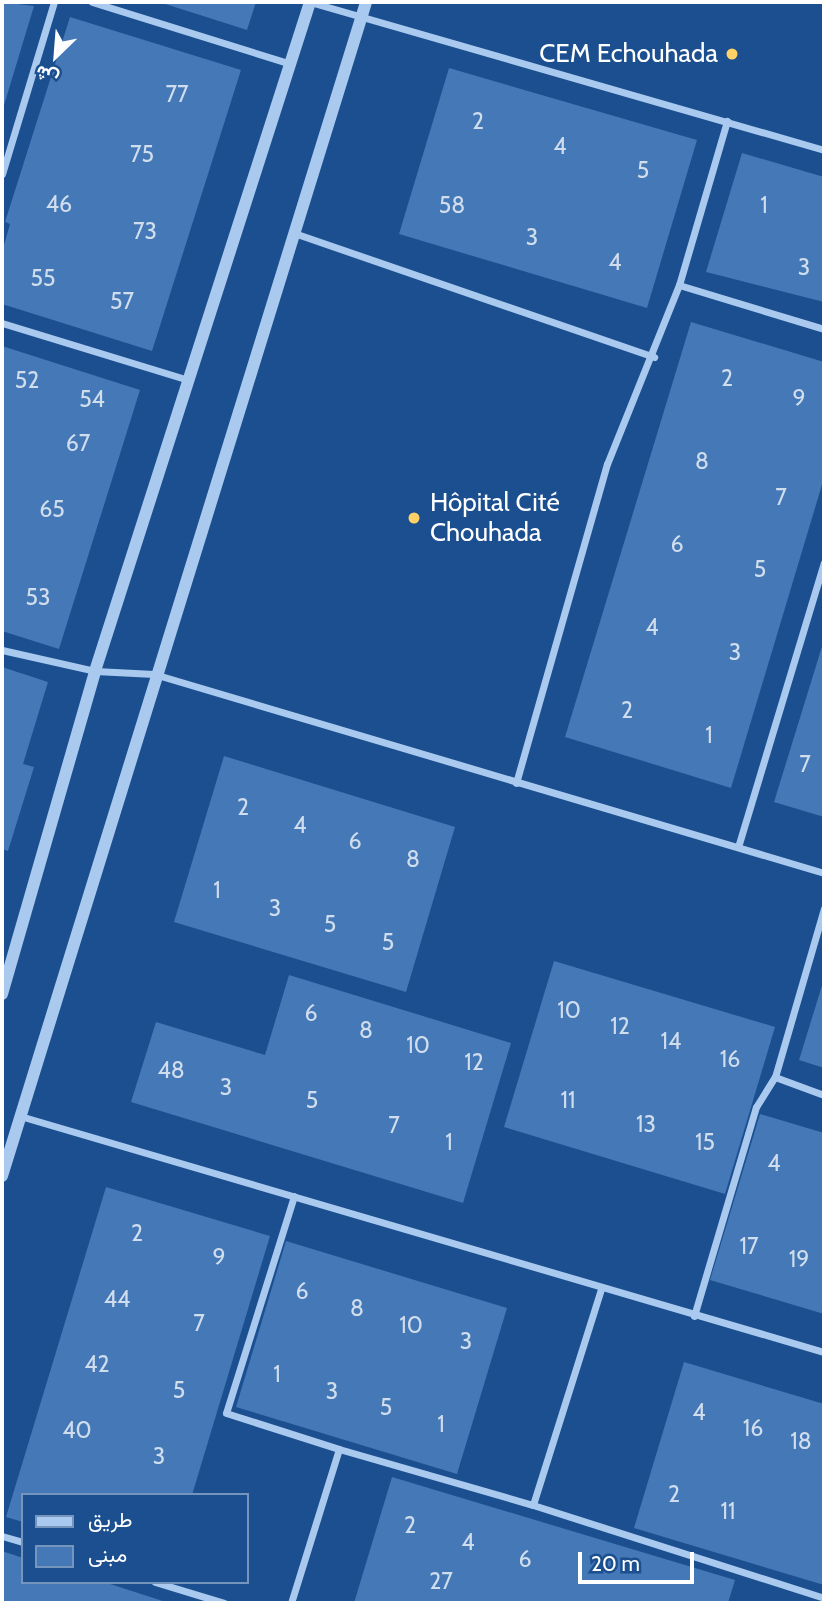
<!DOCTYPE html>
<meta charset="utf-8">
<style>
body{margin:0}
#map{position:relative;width:826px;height:1605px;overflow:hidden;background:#1b4f8f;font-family:Cabin,Vazirmatn,sans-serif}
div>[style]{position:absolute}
.building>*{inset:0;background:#4478b7}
.minor>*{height:7px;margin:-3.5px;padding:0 3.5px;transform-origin:3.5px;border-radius:3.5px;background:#a9c9ee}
.tertiary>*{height:12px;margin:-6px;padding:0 6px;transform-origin:6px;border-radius:6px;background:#a9c9ee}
.dots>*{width:19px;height:19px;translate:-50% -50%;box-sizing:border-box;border:4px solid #1b4f8f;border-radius:50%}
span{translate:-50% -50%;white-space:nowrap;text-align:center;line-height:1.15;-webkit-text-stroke:7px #1b4f8f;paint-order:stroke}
.number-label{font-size:23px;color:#d0dded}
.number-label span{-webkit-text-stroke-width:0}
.poi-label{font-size:26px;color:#fff}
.right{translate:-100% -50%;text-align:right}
.left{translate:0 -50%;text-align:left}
.frame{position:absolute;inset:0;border:4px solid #fff;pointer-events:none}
.legend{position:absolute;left:21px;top:1493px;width:228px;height:91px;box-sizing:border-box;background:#1b4f8f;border:2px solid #7695bc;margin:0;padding:9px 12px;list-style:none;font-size:21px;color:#fff}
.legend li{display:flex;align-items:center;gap:14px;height:35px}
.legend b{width:35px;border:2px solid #7695bc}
.north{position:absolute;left:21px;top:21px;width:70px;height:70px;-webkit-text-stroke:5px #1b4f8f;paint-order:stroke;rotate:205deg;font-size:19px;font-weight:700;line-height:28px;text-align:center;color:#fff}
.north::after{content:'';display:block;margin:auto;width:24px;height:32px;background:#fff;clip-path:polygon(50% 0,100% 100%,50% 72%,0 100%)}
.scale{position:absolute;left:578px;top:1552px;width:116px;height:32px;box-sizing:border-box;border:4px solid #fff;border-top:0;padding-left:9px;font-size:21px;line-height:24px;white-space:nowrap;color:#fff;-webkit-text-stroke:5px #1b4f8f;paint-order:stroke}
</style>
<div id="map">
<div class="building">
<i style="clip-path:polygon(2px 2px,34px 6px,2px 112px)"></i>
<i style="clip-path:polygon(159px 2px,256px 2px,247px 30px)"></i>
<i style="clip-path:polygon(70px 17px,241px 70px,152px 351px,2px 304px,2px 252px,10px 224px,5px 222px)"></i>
<i style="clip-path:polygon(449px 68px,697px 140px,647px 308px,399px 234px)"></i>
<i style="clip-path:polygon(742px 153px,824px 177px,824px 302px,706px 272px)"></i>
<i style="clip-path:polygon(691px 322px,824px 362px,824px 478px,731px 788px,565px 737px)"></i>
<i style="clip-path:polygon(2px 346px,140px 390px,59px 649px,2px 631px)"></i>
<i style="clip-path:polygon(824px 640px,824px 817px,774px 802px)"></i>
<i style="clip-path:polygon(2px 667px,48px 682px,23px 764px,34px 767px,8px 851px,2px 849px)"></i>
<i style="clip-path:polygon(224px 756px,455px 827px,406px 992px,174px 922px)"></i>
<i style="clip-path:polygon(554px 961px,775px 1027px,725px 1194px,504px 1127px)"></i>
<i style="clip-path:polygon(289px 975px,511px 1043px,463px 1203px,131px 1102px,156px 1022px,265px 1055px)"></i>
<i style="clip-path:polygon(824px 979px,824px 1068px,799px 1060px)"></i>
<i style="clip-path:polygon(760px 1114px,824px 1133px,824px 1314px,710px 1280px)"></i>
<i style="clip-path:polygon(106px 1187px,270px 1236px,192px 1495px,23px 1495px,23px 1522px,6px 1517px)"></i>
<i style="clip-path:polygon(286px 1241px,507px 1308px,457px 1474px,236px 1407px)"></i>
<i style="clip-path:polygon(684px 1362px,824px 1404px,824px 1585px,634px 1528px)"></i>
<i style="clip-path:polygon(392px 1477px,735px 1580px,728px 1603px,354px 1603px)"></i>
<i style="clip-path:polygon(2px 1551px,23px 1558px,23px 1582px,104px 1582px,169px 1603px,2px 1603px)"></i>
</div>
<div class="minor">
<i style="left:92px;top:2px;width:208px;rotate:17.3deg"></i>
<i style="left:310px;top:2px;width:535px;rotate:16.06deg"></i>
<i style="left:2px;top:174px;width:180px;rotate:-73.2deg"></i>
<i style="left:294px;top:233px;width:381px;rotate:19deg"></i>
<i style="left:679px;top:285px;width:152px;rotate:16.9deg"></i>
<i style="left:2px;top:323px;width:195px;rotate:17deg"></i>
<i style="left:2px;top:650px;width:95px;rotate:12.7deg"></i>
<i style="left:95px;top:671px;width:59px;rotate:2.9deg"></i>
<i style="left:154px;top:674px;width:699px;rotate:16.54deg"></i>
<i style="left:516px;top:783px;width:332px;rotate:-74.1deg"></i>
<i style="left:607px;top:464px;width:193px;rotate:-68.1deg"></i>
<i style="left:679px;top:285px;width:171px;rotate:-73.7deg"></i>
<i style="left:738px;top:847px;width:297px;rotate:-73.2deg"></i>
<i style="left:775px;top:1077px;width:52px;rotate:20.2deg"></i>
<i style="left:20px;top:1116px;width:838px;rotate:16.36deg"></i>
<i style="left:294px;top:1196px;width:227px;rotate:107.4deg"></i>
<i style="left:226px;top:1413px;width:119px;rotate:17.7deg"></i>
<i style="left:601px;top:1289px;width:226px;rotate:107.5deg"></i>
<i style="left:533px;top:1505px;width:305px;rotate:17.7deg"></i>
<i style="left:694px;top:1316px;width:218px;rotate:-73.5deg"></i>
<i style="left:756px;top:1107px;width:36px;rotate:-58deg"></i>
<i style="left:775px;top:1077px;width:176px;rotate:-73.8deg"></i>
<i style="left:2px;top:1536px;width:22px;rotate:16deg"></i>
<i style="left:155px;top:1582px;width:72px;rotate:16.9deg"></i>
<i style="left:291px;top:1603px;width:161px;rotate:-72.7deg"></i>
<i style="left:339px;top:1449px;width:202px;rotate:16.1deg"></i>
</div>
<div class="tertiary">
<i style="left:2px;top:994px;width:336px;rotate:-73.9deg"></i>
<i style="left:95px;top:671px;width:703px;rotate:-72.18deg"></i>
<i style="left:2px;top:1176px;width:1229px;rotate:-72.77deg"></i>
</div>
<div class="dots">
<i style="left:732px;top:54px;background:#ffd166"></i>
<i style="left:414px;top:518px;background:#ffd166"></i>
</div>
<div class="number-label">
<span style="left:177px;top:94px">77</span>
<span style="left:478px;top:121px">2</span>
<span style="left:560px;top:146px">4</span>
<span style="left:142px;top:154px">75</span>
<span style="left:643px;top:170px">5</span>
<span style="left:59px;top:204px">46</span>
<span style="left:452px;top:205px">58</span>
<span style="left:764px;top:205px">1</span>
<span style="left:145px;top:231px">73</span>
<span style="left:532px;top:237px">3</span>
<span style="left:615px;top:262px">4</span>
<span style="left:804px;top:267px">3</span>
<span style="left:43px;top:278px">55</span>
<span style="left:122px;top:301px">57</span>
<span style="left:727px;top:378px">2</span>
<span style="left:27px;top:380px">52</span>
<span style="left:799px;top:398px">9</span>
<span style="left:92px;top:399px">54</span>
<span style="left:78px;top:443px">67</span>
<span style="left:702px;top:461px">8</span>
<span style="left:781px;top:497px">7</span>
<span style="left:52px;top:509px">65</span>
<span style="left:677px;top:544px">6</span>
<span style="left:760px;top:569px">5</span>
<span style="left:38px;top:597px">53</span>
<span style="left:652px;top:627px">4</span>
<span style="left:735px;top:652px">3</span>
<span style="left:627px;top:710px">2</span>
<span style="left:709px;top:735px">1</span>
<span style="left:805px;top:764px">7</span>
<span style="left:243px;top:807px">2</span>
<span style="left:300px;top:825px">4</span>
<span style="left:355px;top:841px">6</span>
<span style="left:413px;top:859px">8</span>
<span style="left:217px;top:890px">1</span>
<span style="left:275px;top:908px">3</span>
<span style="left:330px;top:924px">5</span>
<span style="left:388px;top:942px">5</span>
<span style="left:569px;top:1010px">10</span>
<span style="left:311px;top:1013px">6</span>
<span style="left:620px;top:1026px">12</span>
<span style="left:366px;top:1030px">8</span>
<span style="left:671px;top:1041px">14</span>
<span style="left:418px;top:1045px">10</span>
<span style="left:730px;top:1059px">16</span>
<span style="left:474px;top:1062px">12</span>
<span style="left:171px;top:1070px">48</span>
<span style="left:226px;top:1087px">3</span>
<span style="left:312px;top:1100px">5</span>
<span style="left:568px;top:1100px">11</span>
<span style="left:646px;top:1124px">13</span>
<span style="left:394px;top:1125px">7</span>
<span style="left:449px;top:1142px">1</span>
<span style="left:705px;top:1142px">15</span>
<span style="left:774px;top:1163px">4</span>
<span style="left:137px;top:1233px">2</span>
<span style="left:749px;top:1246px">17</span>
<span style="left:219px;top:1257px">9</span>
<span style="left:799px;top:1259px">19</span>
<span style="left:302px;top:1291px">6</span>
<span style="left:117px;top:1299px">44</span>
<span style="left:357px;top:1308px">8</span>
<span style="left:199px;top:1323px">7</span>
<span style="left:411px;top:1325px">10</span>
<span style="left:466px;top:1341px">3</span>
<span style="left:97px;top:1364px">42</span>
<span style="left:277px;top:1374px">1</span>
<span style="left:179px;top:1390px">5</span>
<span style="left:332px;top:1391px">3</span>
<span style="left:386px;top:1407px">5</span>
<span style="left:699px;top:1412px">4</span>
<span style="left:441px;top:1424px">1</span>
<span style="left:753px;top:1428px">16</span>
<span style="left:77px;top:1430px">40</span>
<span style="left:801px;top:1441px">18</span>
<span style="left:159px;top:1456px">3</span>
<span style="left:674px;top:1494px">2</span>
<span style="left:728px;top:1511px">11</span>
<span style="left:410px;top:1525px">2</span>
<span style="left:468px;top:1542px">4</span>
<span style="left:525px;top:1559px">6</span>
<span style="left:441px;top:1581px">27</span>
</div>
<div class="poi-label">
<span class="right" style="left:718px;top:54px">CEM Echouhada</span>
<span class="left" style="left:430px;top:518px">Hôpital Cité<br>Chouhada</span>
</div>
<div class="frame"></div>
<ul class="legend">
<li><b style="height:9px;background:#a9c9ee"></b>طريق</li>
<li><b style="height:19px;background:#4478b7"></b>مبنى</li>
</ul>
<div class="north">ش</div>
<div class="scale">20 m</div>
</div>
